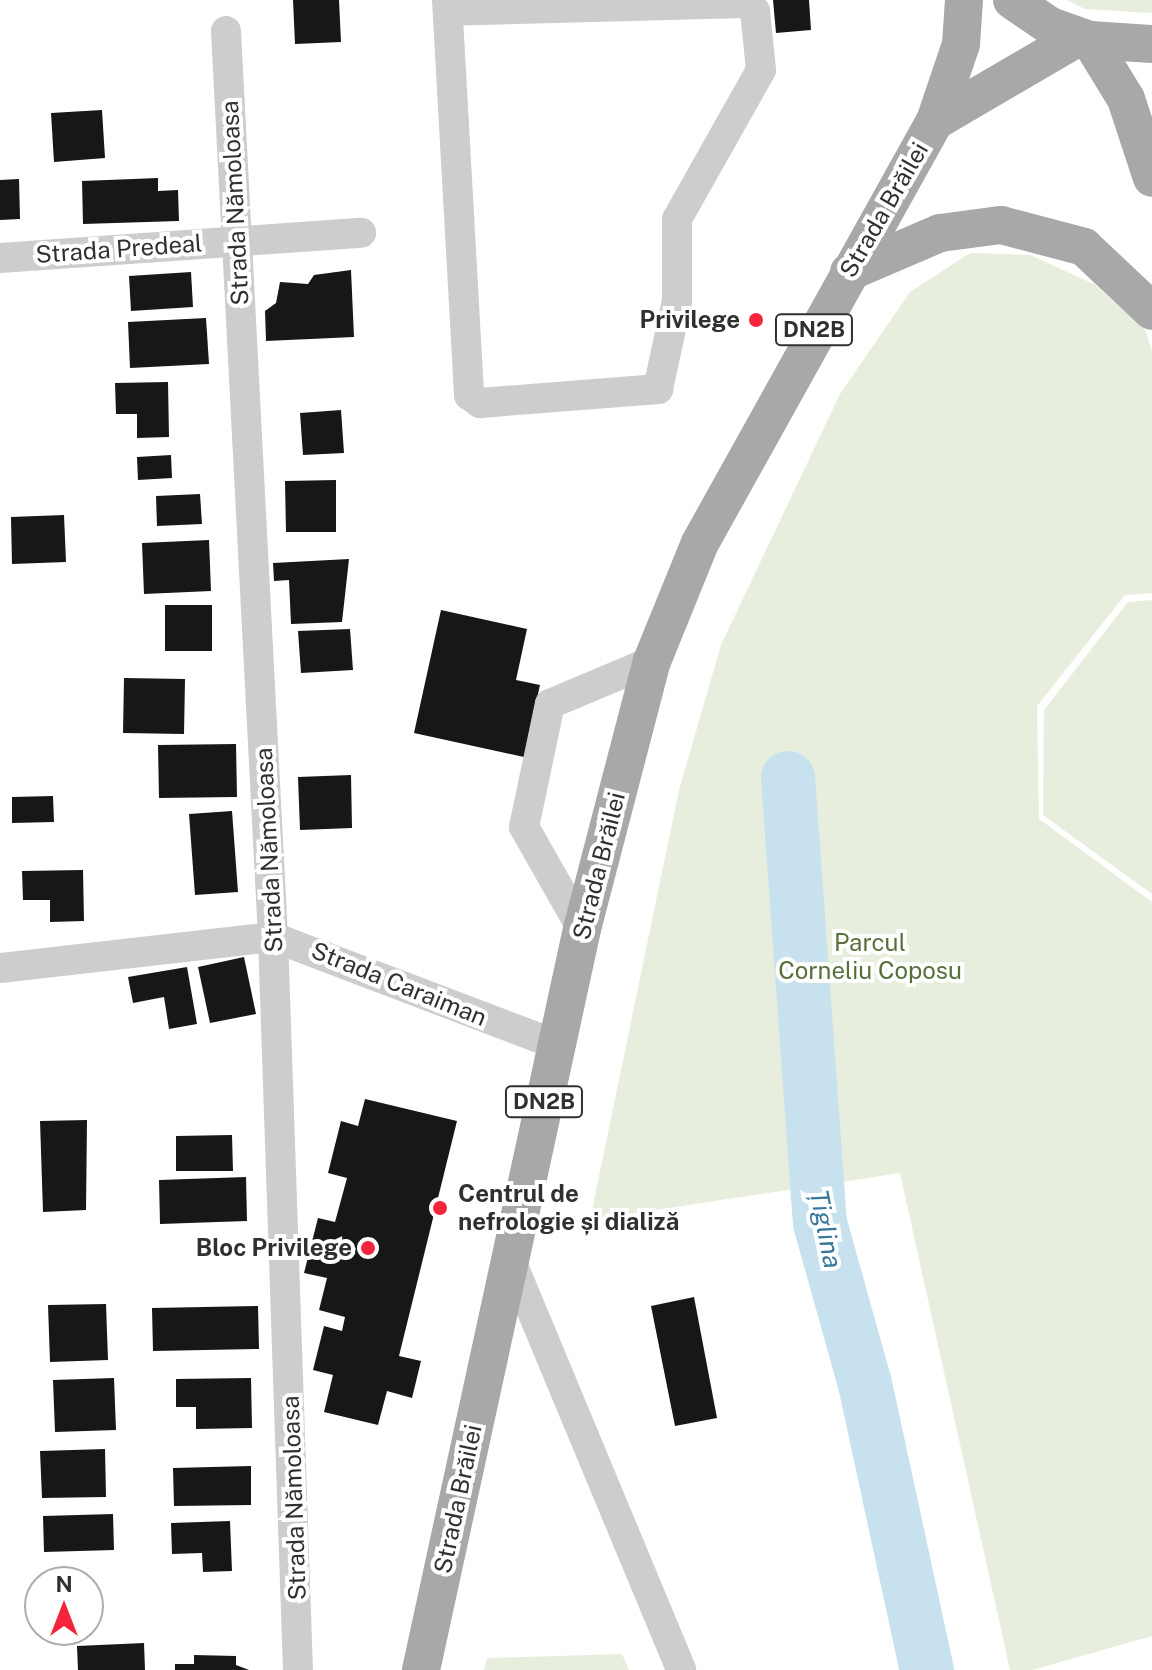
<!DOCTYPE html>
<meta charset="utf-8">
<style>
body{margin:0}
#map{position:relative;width:1152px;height:1670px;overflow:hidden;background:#fff;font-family:"Public Sans",sans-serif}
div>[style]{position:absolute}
.green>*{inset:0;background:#e7eedd}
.river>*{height:54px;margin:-27px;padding:0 27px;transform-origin:27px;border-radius:27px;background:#c7e1ef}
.building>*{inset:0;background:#171717}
.minor>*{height:30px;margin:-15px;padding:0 15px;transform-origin:15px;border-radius:15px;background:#cdcdcd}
.major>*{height:38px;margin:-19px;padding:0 19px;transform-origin:19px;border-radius:19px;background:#a8a8a8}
.dots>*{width:22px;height:22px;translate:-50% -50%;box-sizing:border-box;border:4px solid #fff;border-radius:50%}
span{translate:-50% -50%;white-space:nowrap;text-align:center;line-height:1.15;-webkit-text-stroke:8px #fff;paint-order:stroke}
.shield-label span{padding:2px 6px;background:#fff;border:2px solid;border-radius:6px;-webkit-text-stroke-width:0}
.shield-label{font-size:22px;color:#303030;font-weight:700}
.street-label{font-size:24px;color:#303030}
.poi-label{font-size:24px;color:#303030;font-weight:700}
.right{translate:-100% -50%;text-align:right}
.left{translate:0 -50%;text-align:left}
.park-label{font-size:24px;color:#557039}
.water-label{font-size:26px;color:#36779a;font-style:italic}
.north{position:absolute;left:24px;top:1566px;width:80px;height:80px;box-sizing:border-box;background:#fff;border:2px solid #acacac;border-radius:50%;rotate:0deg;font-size:22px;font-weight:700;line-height:32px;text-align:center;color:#303030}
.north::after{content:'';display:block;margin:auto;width:28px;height:36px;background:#f4243b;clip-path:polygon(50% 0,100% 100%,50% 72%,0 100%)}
</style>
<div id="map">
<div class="green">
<i style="clip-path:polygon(1067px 0,1152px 0,1152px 13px,1085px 9px)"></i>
<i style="clip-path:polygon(970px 253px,1030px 255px,1094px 284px,1145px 330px,1152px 350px,1152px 593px,1125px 595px,1037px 706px,1039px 819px,1152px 902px,1152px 1636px,1032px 1670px,1010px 1670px,900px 1173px,590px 1220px,679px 790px,721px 645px,840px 394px,910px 292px)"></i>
<i style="clip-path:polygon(1152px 600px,1152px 894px,1043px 815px,1044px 710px,1128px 602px)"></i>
<i style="clip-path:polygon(622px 1654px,629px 1670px,484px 1670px,487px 1658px)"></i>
</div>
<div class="river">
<i style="left:788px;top:778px;width:446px;rotate:85.9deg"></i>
<i style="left:820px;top:1223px;width:167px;rotate:74.4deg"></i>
<i style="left:865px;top:1384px;width:293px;rotate:77.8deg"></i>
</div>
<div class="building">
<i style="clip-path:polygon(293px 0,339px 0,341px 42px,295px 44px)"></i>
<i style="clip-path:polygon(773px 0,809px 0,811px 30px,776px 33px)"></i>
<i style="clip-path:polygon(102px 110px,105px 158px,54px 162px,51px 113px)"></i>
<i style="clip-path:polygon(158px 178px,158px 191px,178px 190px,179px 221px,83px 224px,82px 181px)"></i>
<i style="clip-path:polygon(19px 179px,20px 219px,0 220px,0 180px)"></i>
<i style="clip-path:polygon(351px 270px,354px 337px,266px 341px,265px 311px,276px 303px,280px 282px,308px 284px,314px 275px)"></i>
<i style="clip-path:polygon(191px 272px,193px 307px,131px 311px,129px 276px)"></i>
<i style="clip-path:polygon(206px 318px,209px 364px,130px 368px,128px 322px)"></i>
<i style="clip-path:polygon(168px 382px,169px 437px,137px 438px,137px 414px,116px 414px,115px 383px)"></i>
<i style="clip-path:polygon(341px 410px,344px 453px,303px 455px,300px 413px)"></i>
<i style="clip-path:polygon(171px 455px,172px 478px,138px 480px,137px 457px)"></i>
<i style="clip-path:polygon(336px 480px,336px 532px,286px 532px,285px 481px)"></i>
<i style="clip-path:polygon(200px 494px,202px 524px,157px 526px,156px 496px)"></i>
<i style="clip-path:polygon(64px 515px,66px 562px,12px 564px,11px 517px)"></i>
<i style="clip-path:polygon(209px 540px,211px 591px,144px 594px,142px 543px)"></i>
<i style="clip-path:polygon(349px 559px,342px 622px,291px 624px,289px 580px,274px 581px,273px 563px)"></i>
<i style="clip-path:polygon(165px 605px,212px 605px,212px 651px,165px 651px)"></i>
<i style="clip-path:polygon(441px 610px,527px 629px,516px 680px,540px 685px,524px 757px,414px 733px)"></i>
<i style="clip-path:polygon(350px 629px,353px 670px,301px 673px,298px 631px)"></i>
<i style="clip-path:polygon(124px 678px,185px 679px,184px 734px,123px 733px)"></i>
<i style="clip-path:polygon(236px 744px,237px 797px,159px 798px,158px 745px)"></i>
<i style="clip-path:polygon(351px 775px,352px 828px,300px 830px,298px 777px)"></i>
<i style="clip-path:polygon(53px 796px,54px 822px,12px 823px,12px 797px)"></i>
<i style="clip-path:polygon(232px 811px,238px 892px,195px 895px,189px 814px)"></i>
<i style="clip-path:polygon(83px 870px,84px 921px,50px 922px,50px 900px,23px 900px,22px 871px)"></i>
<i style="clip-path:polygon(244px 957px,256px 1014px,210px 1023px,198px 967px)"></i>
<i style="clip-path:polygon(187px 967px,197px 1024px,169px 1029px,164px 997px,133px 1003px,128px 977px)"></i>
<i style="clip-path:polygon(365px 1099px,457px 1121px,399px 1356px,421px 1361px,412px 1398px,387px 1391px,378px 1425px,324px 1412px,333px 1375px,313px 1370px,324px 1326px,342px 1331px,345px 1317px,319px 1310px,327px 1278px,304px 1273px,318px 1218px,335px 1222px,347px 1178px,328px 1173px,341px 1121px,358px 1126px)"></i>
<i style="clip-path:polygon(87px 1120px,86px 1210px,43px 1212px,40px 1121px)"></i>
<i style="clip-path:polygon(232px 1135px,233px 1171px,176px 1171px,176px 1136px)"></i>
<i style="clip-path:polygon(246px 1177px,247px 1221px,160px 1224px,159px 1180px)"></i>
<i style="clip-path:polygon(694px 1297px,717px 1418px,675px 1426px,651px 1306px)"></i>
<i style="clip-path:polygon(106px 1304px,108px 1360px,50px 1362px,48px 1305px)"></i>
<i style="clip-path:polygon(258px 1306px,259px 1349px,153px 1351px,152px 1308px)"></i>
<i style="clip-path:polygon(114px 1378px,116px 1430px,55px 1432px,53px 1380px)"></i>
<i style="clip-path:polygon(251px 1378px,252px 1428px,196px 1429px,196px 1407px,176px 1407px,176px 1379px)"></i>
<i style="clip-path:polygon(105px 1449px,106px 1497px,42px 1498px,40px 1451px)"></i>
<i style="clip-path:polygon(251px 1466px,251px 1505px,174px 1506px,173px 1468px)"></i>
<i style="clip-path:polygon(113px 1514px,114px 1550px,44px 1552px,43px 1516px)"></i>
<i style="clip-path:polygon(230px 1521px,232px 1571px,203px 1572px,202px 1553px,172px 1554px,171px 1523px)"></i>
<i style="clip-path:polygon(144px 1643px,145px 1670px,78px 1670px,77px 1646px)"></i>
<i style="clip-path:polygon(194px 1655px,236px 1656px,236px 1665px,249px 1670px,175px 1670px,175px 1664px,194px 1664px)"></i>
</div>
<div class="minor">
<i style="left:447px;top:0;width:396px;rotate:86.8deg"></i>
<i style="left:469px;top:395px;width:14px;rotate:36deg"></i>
<i style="left:480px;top:403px;width:179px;rotate:-4.5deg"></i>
<i style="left:658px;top:389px;width:90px;rotate:-77.8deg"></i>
<i style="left:677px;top:301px;width:82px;rotate:-90deg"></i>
<i style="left:677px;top:219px;width:171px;rotate:-60.6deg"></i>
<i style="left:761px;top:70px;width:59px;rotate:-95.8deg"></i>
<i style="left:755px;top:11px;width:13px;rotate:-141deg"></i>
<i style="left:745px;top:3px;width:297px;rotate:178.5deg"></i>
<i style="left:226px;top:31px;width:907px;rotate:87.03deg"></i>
<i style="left:273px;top:937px;width:733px;rotate:88.05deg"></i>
<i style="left:0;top:258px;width:362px;rotate:-4deg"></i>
<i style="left:582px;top:929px;width:117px;rotate:-119.6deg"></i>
<i style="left:524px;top:827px;width:126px;rotate:-78.1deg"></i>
<i style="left:550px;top:704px;width:111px;rotate:-22.9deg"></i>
<i style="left:0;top:968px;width:275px;rotate:-6.5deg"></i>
<i style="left:273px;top:937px;width:304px;rotate:20.8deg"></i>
<i style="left:509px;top:1256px;width:448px;rotate:67.4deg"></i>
</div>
<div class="major">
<i style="left:1012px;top:0;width:46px;rotate:34.4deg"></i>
<i style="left:1050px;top:26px;width:42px;rotate:19.3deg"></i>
<i style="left:1090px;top:40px;width:62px;rotate:3.7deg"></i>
<i style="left:1090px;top:40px;width:69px;rotate:58.6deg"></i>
<i style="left:1126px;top:99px;width:83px;rotate:71.8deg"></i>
<i style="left:935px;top:121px;width:167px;rotate:-30.3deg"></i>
<i style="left:849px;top:272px;width:99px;rotate:-23.2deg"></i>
<i style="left:940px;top:233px;width:62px;rotate:-7.5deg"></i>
<i style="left:1001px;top:225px;width:86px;rotate:14.8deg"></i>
<i style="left:1084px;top:247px;width:93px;rotate:43.3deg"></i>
<i style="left:421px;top:1670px;width:758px;rotate:-77.74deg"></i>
<i style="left:582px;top:929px;width:277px;rotate:-75.4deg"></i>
<i style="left:652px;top:661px;width:127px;rotate:-67.9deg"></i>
<i style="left:700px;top:543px;width:483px;rotate:-60.9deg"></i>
<i style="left:935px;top:121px;width:81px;rotate:-71.3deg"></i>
<i style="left:961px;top:44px;width:44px;rotate:-86.1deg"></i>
</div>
<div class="dots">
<i style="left:756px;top:320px;background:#f4243b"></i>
<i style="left:440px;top:1208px;background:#f4243b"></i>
<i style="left:368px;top:1248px;background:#f4243b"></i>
</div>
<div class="shield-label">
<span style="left:814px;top:330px">DN2B</span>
<span style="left:544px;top:1102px">DN2B</span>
</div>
<div class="street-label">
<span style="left:235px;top:203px;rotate:-93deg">Strada Nămoloasa</span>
<span style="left:884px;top:210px;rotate:-60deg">Strada Brăilei</span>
<span style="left:119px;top:249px;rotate:-4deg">Strada Predeal</span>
<span style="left:269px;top:850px;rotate:-93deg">Strada Nămoloasa</span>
<span style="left:599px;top:866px;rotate:-76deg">Strada Brăilei</span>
<span style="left:399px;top:984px;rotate:22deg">Strada Caraiman</span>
<span style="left:294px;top:1498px;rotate:-92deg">Strada Nămoloasa</span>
<span style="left:458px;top:1499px;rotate:-78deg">Strada Brăilei</span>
</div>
<div class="poi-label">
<span class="right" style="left:740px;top:320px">Privilege</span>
<span class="left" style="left:458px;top:1208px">Centrul de<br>nefrologie și dializă</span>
<span class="right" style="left:352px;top:1248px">Bloc Privilege</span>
</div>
<div class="park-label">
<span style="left:870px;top:957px">Parcul<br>Corneliu Coposu</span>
</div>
<div class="water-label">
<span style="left:826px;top:1229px;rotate:79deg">Țiglina</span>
</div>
<div class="north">N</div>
</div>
